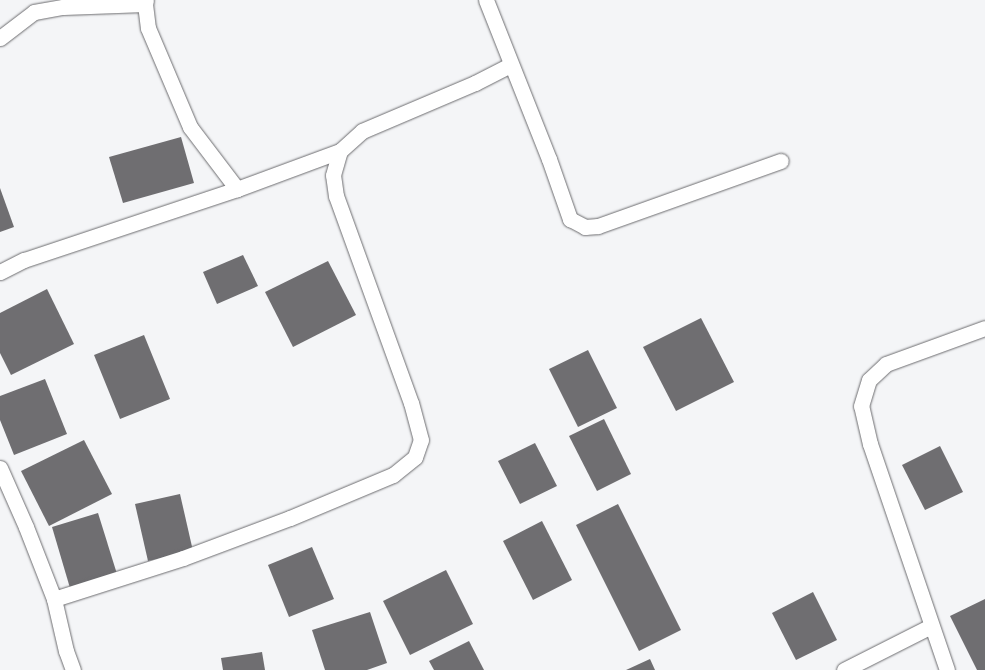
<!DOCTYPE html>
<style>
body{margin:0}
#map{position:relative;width:985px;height:670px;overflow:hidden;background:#f4f5f7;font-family:"IBM Plex Sans",sans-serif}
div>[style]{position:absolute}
.building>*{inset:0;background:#6f6e71}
.roads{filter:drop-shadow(0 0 1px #6c6c6f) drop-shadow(0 0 1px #6c6c6f)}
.minor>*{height:15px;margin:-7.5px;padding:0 7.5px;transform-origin:7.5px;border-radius:7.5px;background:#fff}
span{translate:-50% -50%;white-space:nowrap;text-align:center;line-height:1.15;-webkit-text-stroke:5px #fff;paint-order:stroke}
</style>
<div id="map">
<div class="building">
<i style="clip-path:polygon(181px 137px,194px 183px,123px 203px,109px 157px)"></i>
<i style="clip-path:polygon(0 188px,14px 227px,0 232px)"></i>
<i style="clip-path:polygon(243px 255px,258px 286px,217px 304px,203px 272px)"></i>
<i style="clip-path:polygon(328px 261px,356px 315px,293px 347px,265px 292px)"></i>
<i style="clip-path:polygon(47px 289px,74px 344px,11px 375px,0 353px,0 313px)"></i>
<i style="clip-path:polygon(701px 318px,734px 382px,676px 411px,643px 347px)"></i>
<i style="clip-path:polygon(144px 335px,170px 399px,120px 419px,94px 355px)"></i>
<i style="clip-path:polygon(588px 350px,617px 408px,578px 427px,549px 369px)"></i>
<i style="clip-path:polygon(45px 379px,67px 434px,14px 455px,0 420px,0 396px)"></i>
<i style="clip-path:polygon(604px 419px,631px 474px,597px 491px,569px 436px)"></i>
<i style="clip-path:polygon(84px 440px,112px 494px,49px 526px,21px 471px)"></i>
<i style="clip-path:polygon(535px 443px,557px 486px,520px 504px,498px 461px)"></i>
<i style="clip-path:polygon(940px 446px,963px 492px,925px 510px,902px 465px)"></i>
<i style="clip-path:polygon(180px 494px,193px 551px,148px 561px,135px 504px)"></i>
<i style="clip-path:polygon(618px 504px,681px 630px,639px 651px,576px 525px)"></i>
<i style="clip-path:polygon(98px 513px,117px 574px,70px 588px,52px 527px)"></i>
<i style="clip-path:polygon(542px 521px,572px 580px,533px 600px,503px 541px)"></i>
<i style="clip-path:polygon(312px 547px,334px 599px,289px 617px,268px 565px)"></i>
<i style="clip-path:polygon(446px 570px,473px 624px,410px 655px,383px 601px)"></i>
<i style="clip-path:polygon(813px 592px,837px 640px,796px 660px,772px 613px)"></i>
<i style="clip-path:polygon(985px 599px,985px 670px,977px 670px,950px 616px)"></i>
<i style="clip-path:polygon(370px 612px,387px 663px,367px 670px,325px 670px,312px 630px)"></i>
<i style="clip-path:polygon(469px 641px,484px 670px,434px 670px,429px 661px)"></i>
<i style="clip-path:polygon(262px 652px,265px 670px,223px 670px,221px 658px)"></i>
<i style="clip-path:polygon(650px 659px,655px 670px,626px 670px)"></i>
</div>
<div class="roads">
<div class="minor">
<i style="left:146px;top:0;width:4px;rotate:104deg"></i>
<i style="left:145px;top:4px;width:24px;rotate:83deg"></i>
<i style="left:148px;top:28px;width:108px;rotate:67deg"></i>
<i style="left:190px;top:127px;width:78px;rotate:52.8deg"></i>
<i style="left:486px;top:0;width:171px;rotate:68.4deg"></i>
<i style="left:549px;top:159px;width:64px;rotate:70.7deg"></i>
<i style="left:570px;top:219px;width:17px;rotate:28deg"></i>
<i style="left:585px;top:227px;width:13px;rotate:-4deg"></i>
<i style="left:598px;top:226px;width:194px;rotate:-19.6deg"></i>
<i style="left:0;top:38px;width:43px;rotate:-37.4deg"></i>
<i style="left:34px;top:12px;width:29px;rotate:-10deg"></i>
<i style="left:63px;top:7px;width:82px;rotate:-2.1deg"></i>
<i style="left:0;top:272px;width:27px;rotate:-27deg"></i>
<i style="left:24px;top:260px;width:225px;rotate:-18.4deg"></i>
<i style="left:237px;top:189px;width:110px;rotate:-20.3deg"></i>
<i style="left:0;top:468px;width:64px;rotate:66.2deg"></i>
<i style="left:26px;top:527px;width:77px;rotate:68.7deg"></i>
<i style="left:73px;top:670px;width:20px;rotate:-110deg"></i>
<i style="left:66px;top:651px;width:53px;rotate:-103deg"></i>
<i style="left:54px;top:599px;width:135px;rotate:-17.6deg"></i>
<i style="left:183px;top:558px;width:114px;rotate:-20.5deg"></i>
<i style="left:290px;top:518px;width:112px;rotate:-22.7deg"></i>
<i style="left:393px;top:475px;width:28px;rotate:-39deg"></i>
<i style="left:415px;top:457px;width:18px;rotate:-71deg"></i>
<i style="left:421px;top:440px;width:38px;rotate:-105deg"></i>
<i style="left:411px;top:403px;width:220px;rotate:-109.9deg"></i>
<i style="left:336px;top:196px;width:21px;rotate:-98deg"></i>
<i style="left:333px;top:175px;width:25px;rotate:-74deg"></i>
<i style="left:340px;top:151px;width:30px;rotate:-42deg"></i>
<i style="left:362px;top:131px;width:123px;rotate:-23deg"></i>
<i style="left:475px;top:83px;width:39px;rotate:-27deg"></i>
<i style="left:844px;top:670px;width:97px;rotate:-26.8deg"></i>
<i style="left:947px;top:670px;width:239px;rotate:-108.8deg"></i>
<i style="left:870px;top:444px;width:39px;rotate:-103deg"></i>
<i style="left:861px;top:406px;width:27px;rotate:-73deg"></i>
<i style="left:869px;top:380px;width:23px;rotate:-43deg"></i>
<i style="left:886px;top:364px;width:105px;rotate:-20deg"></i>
</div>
</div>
</div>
